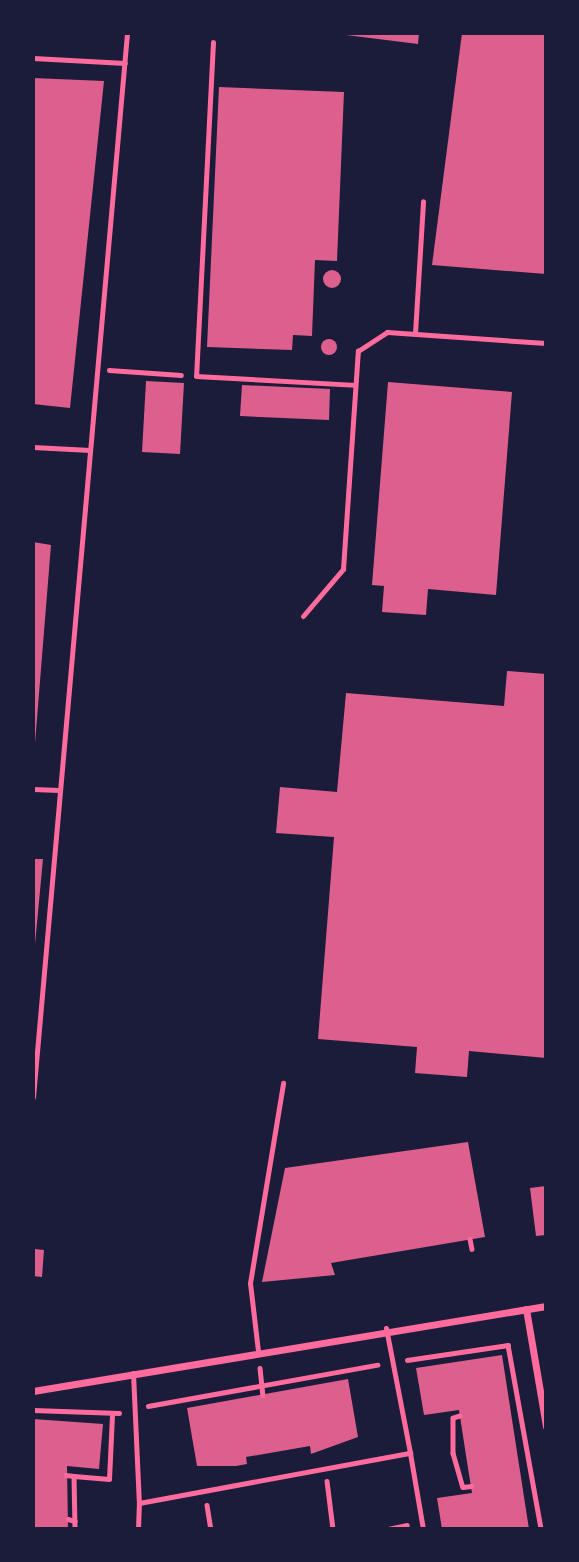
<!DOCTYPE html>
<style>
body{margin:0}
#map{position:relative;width:579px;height:1562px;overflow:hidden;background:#1b1b3a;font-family:"Playfair Display",serif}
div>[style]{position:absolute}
.building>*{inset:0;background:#dd5f8e}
.round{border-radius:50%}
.path>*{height:4.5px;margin:-2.25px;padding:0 2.25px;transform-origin:2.25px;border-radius:2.25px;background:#ff6b9d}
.service>*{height:5px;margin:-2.5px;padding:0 2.5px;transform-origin:2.5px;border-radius:2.5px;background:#ff6b9d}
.minor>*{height:7px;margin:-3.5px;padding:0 3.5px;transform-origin:3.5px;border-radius:3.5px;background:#ff6b9d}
span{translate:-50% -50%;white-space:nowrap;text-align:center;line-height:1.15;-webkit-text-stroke:5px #1b1b3a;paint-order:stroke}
.frame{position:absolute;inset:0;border:35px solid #1b1b3a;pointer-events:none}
</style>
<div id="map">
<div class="building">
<i style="clip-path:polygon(346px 33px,419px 33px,418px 44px,346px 35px)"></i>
<i style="clip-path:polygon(462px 33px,546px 33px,546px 274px,432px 265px)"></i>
<i style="clip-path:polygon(33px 78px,104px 81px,70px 408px,33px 404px)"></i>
<i style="clip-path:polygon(219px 87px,344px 92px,337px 261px,315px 260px,312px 336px,293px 335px,292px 350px,207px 347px)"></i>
<i class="round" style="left:323px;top:270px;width:18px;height:18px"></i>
<i class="round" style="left:321px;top:339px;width:16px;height:16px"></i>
<i style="clip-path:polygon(146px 381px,184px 383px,180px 454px,142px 452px)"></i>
<i style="clip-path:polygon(388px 382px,512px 392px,496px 595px,428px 589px,426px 615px,382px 612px,384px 586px,372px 585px)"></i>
<i style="clip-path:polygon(242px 385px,330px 389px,329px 420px,240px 416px)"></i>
<i style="clip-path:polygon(33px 542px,51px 545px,35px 743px,33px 742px)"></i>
<i style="clip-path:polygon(507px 671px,546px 674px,546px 1058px,469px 1051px,467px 1077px,415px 1073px,417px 1047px,318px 1039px,334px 837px,276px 833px,280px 787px,337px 792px,346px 693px,504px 706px)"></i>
<i style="clip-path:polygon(33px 859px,43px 859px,35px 944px,33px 944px)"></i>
<i style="clip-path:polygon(468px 1142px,485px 1237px,331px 1263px,335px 1275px,262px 1282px,285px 1168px)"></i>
<i style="clip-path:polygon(546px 1186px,546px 1235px,536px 1236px,530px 1188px)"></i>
<i style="clip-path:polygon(35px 1249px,44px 1250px,42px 1277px,33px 1276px)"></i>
<i style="clip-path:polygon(502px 1355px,529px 1529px,442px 1529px,437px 1498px,472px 1493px,467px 1462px,459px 1410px,424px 1415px,416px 1368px)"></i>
<i style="clip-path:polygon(348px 1379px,358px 1437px,311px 1454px,310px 1446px,246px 1457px,247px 1464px,236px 1466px,197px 1466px,187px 1408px)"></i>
<i style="clip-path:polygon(33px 1419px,103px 1424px,99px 1469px,67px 1466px,68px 1529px,33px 1529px)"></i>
</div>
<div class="path">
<i style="left:109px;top:370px;width:72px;rotate:4deg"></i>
<i style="left:470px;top:1239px;width:10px;rotate:79deg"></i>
<i style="left:407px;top:1360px;width:102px;rotate:-8.4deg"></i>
<i style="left:508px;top:1345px;width:187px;rotate:79.8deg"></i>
<i style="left:260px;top:1368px;width:27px;rotate:84deg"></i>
<i style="left:148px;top:1406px;width:233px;rotate:-10.2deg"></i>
<i style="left:33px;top:1410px;width:86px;rotate:2deg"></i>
<i style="left:460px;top:1416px;width:7px;rotate:164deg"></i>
<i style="left:453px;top:1418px;width:35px;rotate:90deg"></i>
<i style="left:453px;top:1453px;width:35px;rotate:74deg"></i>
<i style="left:463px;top:1487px;width:8px;rotate:-7deg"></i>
<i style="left:66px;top:1475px;width:8px;rotate:7deg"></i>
<i style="left:74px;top:1476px;width:53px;rotate:88.9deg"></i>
<i style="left:74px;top:1476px;width:35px;rotate:5deg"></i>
<i style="left:109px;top:1479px;width:64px;rotate:-87.3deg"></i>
<i style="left:327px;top:1481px;width:48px;rotate:82.9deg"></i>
<i style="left:207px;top:1505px;width:24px;rotate:81deg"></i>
<i style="left:68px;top:1519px;width:7px;rotate:16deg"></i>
<i style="left:388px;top:1529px;width:19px;rotate:-12deg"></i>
</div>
<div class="service">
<i style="left:213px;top:42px;width:334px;rotate:92.9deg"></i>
<i style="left:196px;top:376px;width:159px;rotate:3.2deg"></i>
<i style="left:33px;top:58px;width:92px;rotate:3.1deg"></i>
<i style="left:415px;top:333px;width:132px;rotate:-86.5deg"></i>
<i style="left:33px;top:447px;width:57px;rotate:3deg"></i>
<i style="left:303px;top:616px;width:62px;rotate:-49.6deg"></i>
<i style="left:343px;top:569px;width:219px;rotate:-86.1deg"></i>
<i style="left:358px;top:351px;width:35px;rotate:-33deg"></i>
<i style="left:387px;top:332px;width:159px;rotate:4deg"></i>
<i style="left:33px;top:789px;width:26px;rotate:2deg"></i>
<i style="left:33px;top:1097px;width:1068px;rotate:-84.95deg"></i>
<i style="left:386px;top:1328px;width:127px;rotate:79.1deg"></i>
<i style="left:258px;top:1351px;width:68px;rotate:-96.7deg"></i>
<i style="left:250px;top:1283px;width:203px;rotate:-80.6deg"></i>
<i style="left:133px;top:1373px;width:130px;rotate:87.4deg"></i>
<i style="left:138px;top:1529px;width:26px;rotate:-88deg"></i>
<i style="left:139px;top:1503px;width:276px;rotate:-10.5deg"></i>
<i style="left:410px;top:1453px;width:77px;rotate:80.3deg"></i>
</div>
<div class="minor">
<i style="left:526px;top:1309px;width:119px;rotate:80.3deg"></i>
<i style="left:33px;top:1391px;width:520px;rotate:-9.41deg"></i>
</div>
<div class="frame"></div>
</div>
